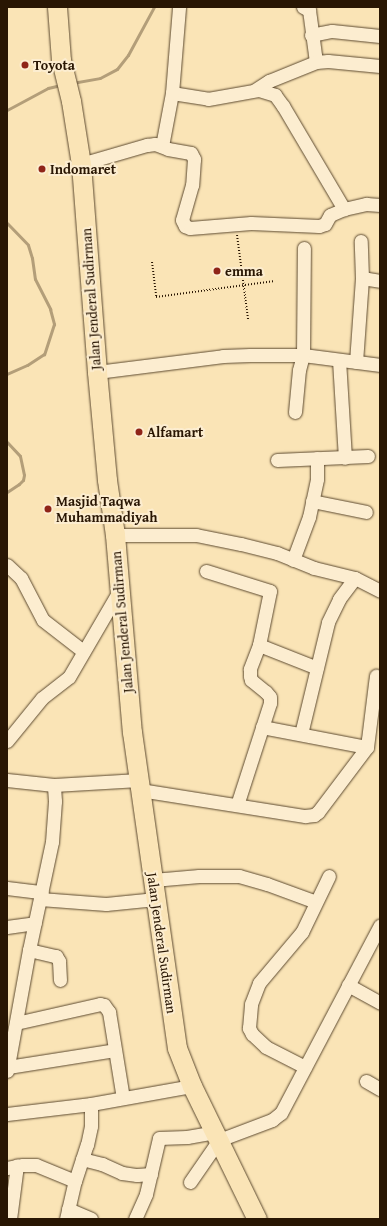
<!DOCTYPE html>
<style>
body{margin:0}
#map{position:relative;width:387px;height:1226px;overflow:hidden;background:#fae4b6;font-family:"Gentium Book Plus",serif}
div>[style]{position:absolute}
.stream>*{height:3px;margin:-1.5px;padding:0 1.5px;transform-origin:1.5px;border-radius:1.5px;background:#b39e79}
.path>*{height:2px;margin-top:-1px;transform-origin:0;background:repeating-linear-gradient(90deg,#291603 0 1px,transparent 0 3px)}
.roads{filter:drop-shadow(0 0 1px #5d4a30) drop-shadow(0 0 1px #5d4a30)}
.minor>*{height:13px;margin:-6.5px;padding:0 6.5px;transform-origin:6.5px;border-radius:6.5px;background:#fcedd0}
.highway>*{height:19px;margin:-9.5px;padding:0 9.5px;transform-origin:9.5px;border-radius:9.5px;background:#fae4b6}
.dots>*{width:11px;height:11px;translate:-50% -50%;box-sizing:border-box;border:2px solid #fcedd0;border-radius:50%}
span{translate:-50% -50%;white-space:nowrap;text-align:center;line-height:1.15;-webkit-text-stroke:4px #fcedd0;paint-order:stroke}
.poi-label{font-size:14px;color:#291603;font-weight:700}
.left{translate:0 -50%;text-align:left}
.street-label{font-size:14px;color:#291603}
.frame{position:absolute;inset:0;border:8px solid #291603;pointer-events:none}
</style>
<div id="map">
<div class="stream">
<i style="left:72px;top:83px;width:28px;rotate:-10deg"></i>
<i style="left:100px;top:78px;width:19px;rotate:-28deg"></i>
<i style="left:117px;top:69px;width:18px;rotate:-52deg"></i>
<i style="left:128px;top:55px;width:55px;rotate:-61.6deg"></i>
<i style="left:7px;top:110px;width:47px;rotate:-28.2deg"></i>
<i style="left:48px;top:88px;width:13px;rotate:-13deg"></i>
<i style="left:7px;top:223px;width:30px;rotate:46deg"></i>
<i style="left:28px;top:245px;width:14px;rotate:73deg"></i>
<i style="left:32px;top:258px;width:21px;rotate:82deg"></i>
<i style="left:35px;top:279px;width:34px;rotate:63deg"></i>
<i style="left:50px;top:309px;width:16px;rotate:75deg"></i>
<i style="left:54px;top:324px;width:32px;rotate:108deg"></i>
<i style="left:44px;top:354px;width:20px;rotate:147deg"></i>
<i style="left:27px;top:365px;width:22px;rotate:156deg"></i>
<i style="left:7px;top:442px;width:19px;rotate:47deg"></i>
<i style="left:20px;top:456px;width:19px;rotate:78deg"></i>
<i style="left:24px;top:475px;width:5px;rotate:101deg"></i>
<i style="left:23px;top:480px;width:6px;rotate:135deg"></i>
<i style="left:19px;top:484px;width:14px;rotate:146deg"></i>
</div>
<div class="path">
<i style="left:237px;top:235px;width:85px;rotate:82.5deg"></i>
<i style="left:152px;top:262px;width:35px;rotate:83deg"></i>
<i style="left:156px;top:297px;width:120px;rotate:-7.7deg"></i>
</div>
<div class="roads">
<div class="minor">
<i style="left:303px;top:7px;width:7px;rotate:27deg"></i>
<i style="left:309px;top:10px;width:52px;rotate:82.3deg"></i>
<i style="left:311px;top:35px;width:21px;rotate:-11deg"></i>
<i style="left:332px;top:31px;width:48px;rotate:5.9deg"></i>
<i style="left:255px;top:90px;width:17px;rotate:-33deg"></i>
<i style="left:269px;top:81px;width:51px;rotate:-22deg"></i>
<i style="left:316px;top:62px;width:12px;rotate:-5deg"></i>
<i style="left:328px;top:61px;width:52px;rotate:5.5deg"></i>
<i style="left:172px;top:93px;width:36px;rotate:9deg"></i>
<i style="left:208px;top:99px;width:52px;rotate:-10deg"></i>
<i style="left:259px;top:90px;width:17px;rotate:17deg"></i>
<i style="left:275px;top:95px;width:14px;rotate:54deg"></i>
<i style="left:283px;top:106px;width:120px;rotate:59.4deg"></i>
<i style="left:162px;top:146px;width:54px;rotate:-79.3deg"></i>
<i style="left:172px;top:93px;width:86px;rotate:-85.3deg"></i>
<i style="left:81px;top:164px;width:69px;rotate:-16.1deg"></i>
<i style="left:147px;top:145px;width:8px;rotate:-7deg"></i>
<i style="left:155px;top:144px;width:14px;rotate:21deg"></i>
<i style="left:168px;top:149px;width:23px;rotate:10deg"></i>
<i style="left:191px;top:153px;width:7px;rotate:63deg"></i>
<i style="left:194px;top:159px;width:26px;rotate:94deg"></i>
<i style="left:192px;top:185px;width:36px;rotate:106deg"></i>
<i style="left:182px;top:220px;width:7px;rotate:63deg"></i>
<i style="left:185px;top:226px;width:5px;rotate:22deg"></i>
<i style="left:190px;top:228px;width:61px;rotate:-4.7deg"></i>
<i style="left:251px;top:223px;width:68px;rotate:2.5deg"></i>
<i style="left:319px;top:226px;width:6px;rotate:-18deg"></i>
<i style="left:325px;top:224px;width:10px;rotate:-61deg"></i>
<i style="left:330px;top:215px;width:15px;rotate:-23deg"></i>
<i style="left:344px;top:209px;width:23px;rotate:-13deg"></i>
<i style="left:366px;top:204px;width:14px;rotate:4deg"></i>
<i style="left:362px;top:278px;width:18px;rotate:9deg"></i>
<i style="left:339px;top:360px;width:98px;rotate:86.5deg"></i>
<i style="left:356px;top:362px;width:84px;rotate:-85.9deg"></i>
<i style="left:362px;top:278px;width:37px;rotate:-92deg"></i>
<i style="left:97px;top:372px;width:127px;rotate:-7.2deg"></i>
<i style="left:223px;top:356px;width:27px;rotate:-2deg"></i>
<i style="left:250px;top:355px;width:53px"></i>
<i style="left:303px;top:355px;width:78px;rotate:7.4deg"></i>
<i style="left:295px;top:412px;width:42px;rotate:-84.6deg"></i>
<i style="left:299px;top:370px;width:16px;rotate:-75deg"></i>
<i style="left:303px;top:355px;width:107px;rotate:-89.5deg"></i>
<i style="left:277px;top:460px;width:91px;rotate:-2.5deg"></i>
<i style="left:312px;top:501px;width:55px;rotate:11.5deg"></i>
<i style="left:115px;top:535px;width:81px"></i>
<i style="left:196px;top:535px;width:46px;rotate:11.3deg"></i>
<i style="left:241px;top:544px;width:37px;rotate:14deg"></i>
<i style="left:277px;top:553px;width:40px;rotate:22deg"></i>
<i style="left:314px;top:568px;width:42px;rotate:13.7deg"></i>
<i style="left:355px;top:578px;width:28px;rotate:27deg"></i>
<i style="left:293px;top:560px;width:46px;rotate:-69.6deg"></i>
<i style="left:309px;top:517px;width:39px;rotate:-78deg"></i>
<i style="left:317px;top:479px;width:21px;rotate:-90deg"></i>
<i style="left:7px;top:565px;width:19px;rotate:43deg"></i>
<i style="left:21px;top:578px;width:47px;rotate:62.4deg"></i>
<i style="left:43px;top:620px;width:51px;rotate:37.8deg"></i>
<i style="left:206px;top:571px;width:67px;rotate:17.4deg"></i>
<i style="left:270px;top:591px;width:55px;rotate:101.5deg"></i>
<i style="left:259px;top:645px;width:26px;rotate:111deg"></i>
<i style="left:250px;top:669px;width:7px;rotate:90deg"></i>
<i style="left:250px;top:676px;width:4px;rotate:76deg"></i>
<i style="left:251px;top:680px;width:19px;rotate:39deg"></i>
<i style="left:266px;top:692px;width:6px;rotate:51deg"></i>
<i style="left:270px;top:697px;width:6px;rotate:90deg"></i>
<i style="left:270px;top:703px;width:107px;rotate:107.9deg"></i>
<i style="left:259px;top:645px;width:62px;rotate:21.6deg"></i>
<i style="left:262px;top:727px;width:107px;rotate:10.8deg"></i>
<i style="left:301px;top:734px;width:115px;rotate:-76.4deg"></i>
<i style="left:328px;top:622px;width:25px;rotate:-64deg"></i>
<i style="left:339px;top:599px;width:26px;rotate:-53deg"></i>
<i style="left:7px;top:741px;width:55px;rotate:-50.9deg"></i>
<i style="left:42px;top:698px;width:34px;rotate:-38deg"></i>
<i style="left:69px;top:677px;width:99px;rotate:-59.8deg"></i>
<i style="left:7px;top:780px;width:47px;rotate:6.1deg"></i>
<i style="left:54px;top:785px;width:85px;rotate:-3.4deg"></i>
<i style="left:140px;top:790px;width:167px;rotate:9deg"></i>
<i style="left:305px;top:816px;width:9px;rotate:-6deg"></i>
<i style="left:314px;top:815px;width:5px;rotate:-37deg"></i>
<i style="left:318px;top:812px;width:81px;rotate:-53deg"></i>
<i style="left:367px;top:747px;width:72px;rotate:-82.8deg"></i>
<i style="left:153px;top:880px;width:46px;rotate:-5deg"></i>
<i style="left:199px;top:876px;width:40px"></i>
<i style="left:239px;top:876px;width:29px;rotate:16deg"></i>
<i style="left:267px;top:884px;width:52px;rotate:20.2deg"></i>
<i style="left:7px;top:888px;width:35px;rotate:7deg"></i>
<i style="left:40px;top:899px;width:66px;rotate:4.3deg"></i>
<i style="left:106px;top:904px;width:50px;rotate:-5.7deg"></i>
<i style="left:7px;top:927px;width:28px;rotate:-8deg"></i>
<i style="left:29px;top:950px;width:28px;rotate:13deg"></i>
<i style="left:56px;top:956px;width:6px;rotate:59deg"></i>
<i style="left:59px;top:961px;width:19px;rotate:87deg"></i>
<i style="left:348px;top:985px;width:37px;rotate:29deg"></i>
<i style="left:16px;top:1023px;width:86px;rotate:-12.7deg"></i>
<i style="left:100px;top:1004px;width:4px;rotate:14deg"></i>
<i style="left:104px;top:1005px;width:9px;rotate:54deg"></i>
<i style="left:109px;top:1012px;width:87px;rotate:80.8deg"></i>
<i style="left:8px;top:1067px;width:108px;rotate:-9deg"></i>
<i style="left:305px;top:1067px;width:44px;rotate:-152.9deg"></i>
<i style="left:266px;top:1047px;width:19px;rotate:-137deg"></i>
<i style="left:252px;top:1034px;width:7px;rotate:-117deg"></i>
<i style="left:249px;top:1028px;width:24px;rotate:-85deg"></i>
<i style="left:251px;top:1004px;width:22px;rotate:-69deg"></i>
<i style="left:259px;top:983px;width:67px;rotate:-49.9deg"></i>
<i style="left:302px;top:932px;width:62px;rotate:-64.3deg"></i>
<i style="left:7px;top:1071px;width:123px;rotate:-79.7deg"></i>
<i style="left:29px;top:950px;width:110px;rotate:-78deg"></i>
<i style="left:52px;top:842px;width:41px;rotate:-85.8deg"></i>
<i style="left:55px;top:801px;width:16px;rotate:-94deg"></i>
<i style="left:366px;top:1081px;width:16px;rotate:30deg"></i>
<i style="left:7px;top:1114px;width:85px;rotate:-6.8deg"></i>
<i style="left:91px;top:1104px;width:103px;rotate:-10.1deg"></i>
<i style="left:82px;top:1159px;width:21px;rotate:14deg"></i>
<i style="left:102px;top:1164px;width:22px;rotate:24deg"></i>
<i style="left:122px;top:1173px;width:15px;rotate:8deg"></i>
<i style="left:137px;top:1175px;width:14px;rotate:-4deg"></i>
<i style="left:7px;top:1168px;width:16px;rotate:-11deg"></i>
<i style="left:23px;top:1165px;width:13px"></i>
<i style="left:36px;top:1165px;width:42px;rotate:22.3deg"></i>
<i style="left:190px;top:1182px;width:51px;rotate:-55.4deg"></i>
<i style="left:219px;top:1140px;width:57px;rotate:-20.7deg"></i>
<i style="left:272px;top:1120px;width:11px;rotate:-38deg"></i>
<i style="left:281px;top:1113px;width:212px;rotate:-62.2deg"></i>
<i style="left:68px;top:1209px;width:25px;rotate:23deg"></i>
<i style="left:10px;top:1219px;width:54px;rotate:-82.6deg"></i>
<i style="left:66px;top:1219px;width:39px;rotate:-77deg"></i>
<i style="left:75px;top:1181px;width:38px;rotate:-72deg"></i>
<i style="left:87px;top:1145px;width:19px;rotate:-78deg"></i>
<i style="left:91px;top:1126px;width:22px;rotate:-90deg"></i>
<i style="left:135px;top:1219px;width:27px;rotate:-66deg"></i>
<i style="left:146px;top:1194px;width:57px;rotate:-76.9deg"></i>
<i style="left:159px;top:1138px;width:28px;rotate:-2deg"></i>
<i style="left:187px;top:1137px;width:27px;rotate:-10deg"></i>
</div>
<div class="highway">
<i style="left:57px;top:7px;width:53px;rotate:85.7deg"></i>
<i style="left:61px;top:60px;width:42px;rotate:76.3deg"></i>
<i style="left:71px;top:101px;width:64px;rotate:81deg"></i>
<i style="left:81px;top:164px;width:209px;rotate:85.6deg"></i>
<i style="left:97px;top:372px;width:108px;rotate:84.7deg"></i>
<i style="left:107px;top:480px;width:56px;rotate:81.7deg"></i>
<i style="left:115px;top:535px;width:198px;rotate:85.1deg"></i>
<i style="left:132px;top:732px;width:319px;rotate:81.9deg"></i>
<i style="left:177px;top:1048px;width:41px;rotate:68.5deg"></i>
<i style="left:192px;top:1086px;width:148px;rotate:64deg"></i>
</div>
</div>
<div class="dots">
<i style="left:25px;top:65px;background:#8f2418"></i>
<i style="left:42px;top:169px;background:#8f2418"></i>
<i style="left:217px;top:271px;background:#8f2418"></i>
<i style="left:139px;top:432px;background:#8f2418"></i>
<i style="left:48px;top:509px;background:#8f2418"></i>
</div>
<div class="poi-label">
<span class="left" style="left:33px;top:65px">Toyota</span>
<span class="left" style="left:50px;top:169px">Indomaret</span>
<span class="left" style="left:225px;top:271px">emma</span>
<span class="left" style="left:147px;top:432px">Alfamart</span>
<span class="left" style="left:56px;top:509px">Masjid Taqwa<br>Muhammadiyah</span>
</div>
<div class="street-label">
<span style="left:91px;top:299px;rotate:-94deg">Jalan Jenderal Sudirman</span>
<span style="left:122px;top:622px;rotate:-95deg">Jalan Jenderal Sudirman</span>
<span style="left:162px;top:943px;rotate:82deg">Jalan Jenderal Sudirman</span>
</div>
<div class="frame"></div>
</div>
